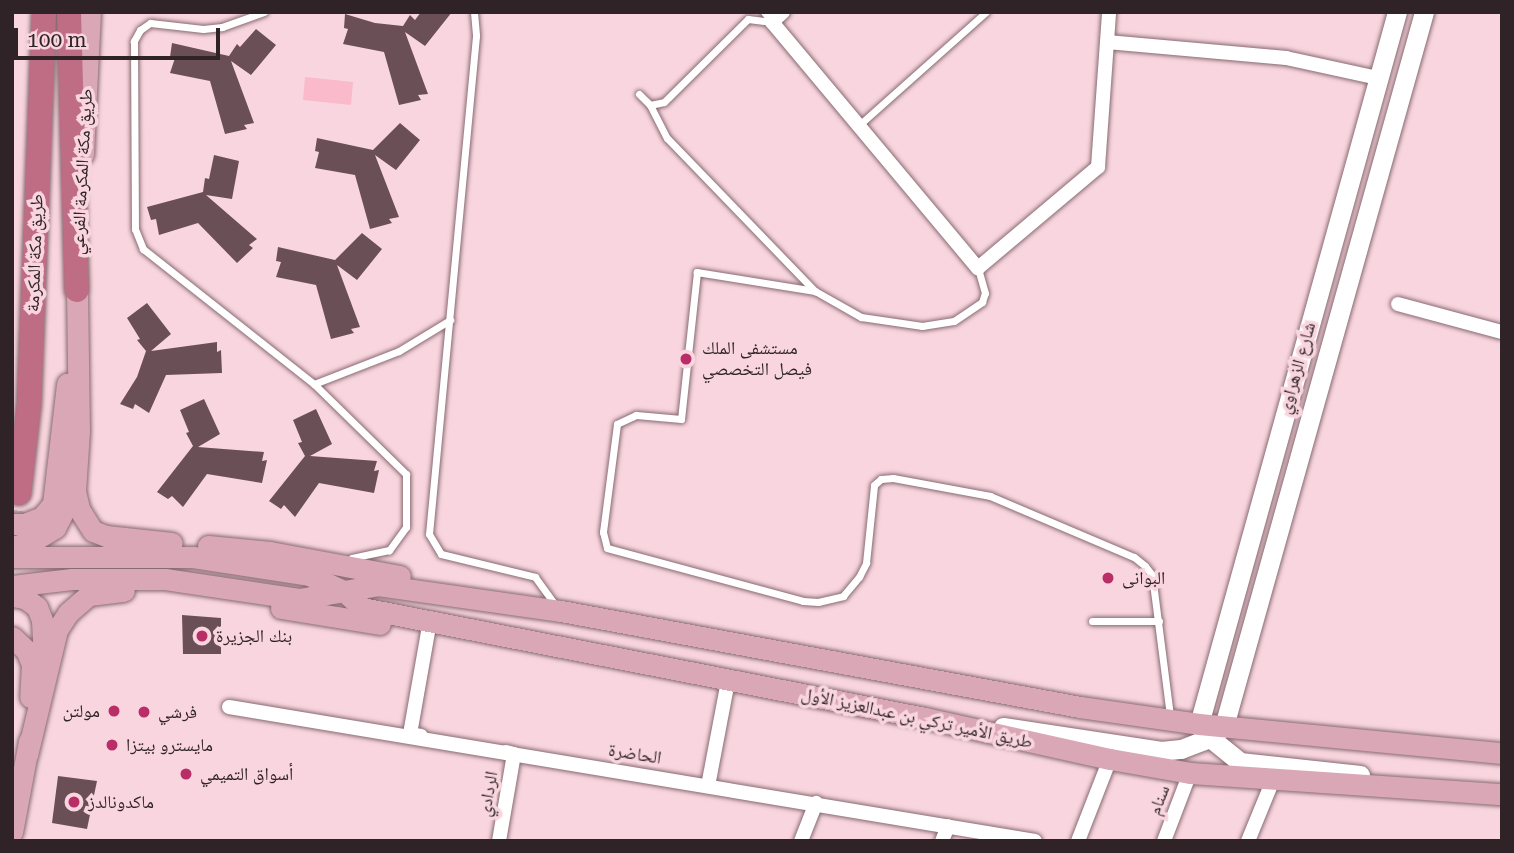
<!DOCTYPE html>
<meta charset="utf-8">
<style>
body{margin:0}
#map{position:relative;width:1514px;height:853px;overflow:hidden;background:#f9d6df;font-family:"Roboto Serif","Noto Naskh Arabic",serif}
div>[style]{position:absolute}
.green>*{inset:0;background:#fabacb}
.building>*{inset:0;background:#6b4f56}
.highway-tunnel>*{height:24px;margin-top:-12px;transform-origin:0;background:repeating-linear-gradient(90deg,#d1b2ba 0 24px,transparent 0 36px)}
.roads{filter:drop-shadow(0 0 2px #886a72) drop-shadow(0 0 2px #886a72)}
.lane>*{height:7px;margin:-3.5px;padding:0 3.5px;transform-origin:3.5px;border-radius:3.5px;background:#fff}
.street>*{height:14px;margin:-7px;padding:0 7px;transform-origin:7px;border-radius:7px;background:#fff}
.secondary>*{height:19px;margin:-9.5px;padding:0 9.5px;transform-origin:9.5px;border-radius:9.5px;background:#fff}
.primary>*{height:21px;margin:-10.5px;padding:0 10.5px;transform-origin:10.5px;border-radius:10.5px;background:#d9a7b6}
.highway>*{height:24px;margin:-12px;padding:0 12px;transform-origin:12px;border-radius:12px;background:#bf6c85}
.dots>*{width:19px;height:19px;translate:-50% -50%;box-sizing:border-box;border:4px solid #f9d6df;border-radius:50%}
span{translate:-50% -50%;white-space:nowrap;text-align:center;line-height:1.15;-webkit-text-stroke:7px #f9d6df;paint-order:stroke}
.street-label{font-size:18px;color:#302327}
.poi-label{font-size:18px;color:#302327}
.left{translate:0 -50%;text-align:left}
.right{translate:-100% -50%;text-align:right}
.frame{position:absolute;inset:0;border:14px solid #302327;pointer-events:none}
.scale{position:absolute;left:14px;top:28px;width:206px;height:32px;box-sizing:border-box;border:4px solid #302327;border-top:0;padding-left:9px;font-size:21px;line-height:24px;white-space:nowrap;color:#302327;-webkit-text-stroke:5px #f9d6df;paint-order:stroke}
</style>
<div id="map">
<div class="green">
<i style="clip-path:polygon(305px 77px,353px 82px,351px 105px,303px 100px)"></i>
</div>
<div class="building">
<i style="clip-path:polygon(421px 12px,452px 12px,425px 46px,405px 32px,428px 94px,418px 95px,421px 100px,399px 105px,384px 52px,343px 44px,348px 29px,344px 28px,345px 14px,375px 23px,403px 26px,410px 15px,415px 20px)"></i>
<i style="clip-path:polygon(256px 29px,276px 45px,251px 75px,231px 61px,254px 123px,244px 125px,247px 129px,225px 134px,210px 81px,170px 73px,175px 58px,170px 57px,172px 43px,229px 56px,237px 44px,240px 47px)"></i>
<i style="clip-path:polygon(400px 123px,420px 140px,396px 170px,375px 155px,399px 217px,389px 219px,392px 223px,370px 229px,355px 175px,315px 168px,319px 152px,315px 151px,317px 138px,373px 150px)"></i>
<i style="clip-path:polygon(214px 155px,239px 161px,232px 199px,206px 195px,257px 239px,249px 245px,253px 248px,237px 263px,198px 223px,159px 235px,156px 219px,151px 220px,147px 207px,203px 192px,205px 178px,209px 179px)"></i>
<i style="clip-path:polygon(362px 233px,382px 249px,357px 280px,337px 265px,360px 327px,351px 329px,354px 333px,331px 339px,316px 285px,276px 277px,281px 262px,276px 261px,278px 247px,335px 260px)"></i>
<i style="clip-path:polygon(147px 303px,171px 334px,151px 351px,217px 342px,217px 352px,221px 350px,222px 373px,166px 375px,149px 413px,135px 404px,133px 409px,120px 404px,137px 377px,146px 351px,137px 340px,140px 339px,127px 318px)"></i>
<i style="clip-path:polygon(204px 399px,220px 434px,198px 447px,264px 452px,262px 461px,267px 460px,262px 483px,207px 474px,183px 507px,172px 496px,168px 499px,157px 492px,193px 446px,186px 433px,189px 432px,180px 410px)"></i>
<i style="clip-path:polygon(316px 409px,332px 444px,310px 456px,377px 461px,374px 471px,379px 470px,374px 493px,319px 483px,295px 517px,284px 505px,281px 509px,269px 501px,305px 456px,298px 443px,302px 442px,293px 420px)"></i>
<i style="clip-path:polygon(182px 615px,221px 618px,221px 654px,183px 654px)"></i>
<i style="clip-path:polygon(58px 776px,97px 781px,87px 829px,52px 823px)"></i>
</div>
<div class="highway-tunnel">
<i style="left:12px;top:534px;width:42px;rotate:-80.3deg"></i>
</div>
<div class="roads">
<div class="lane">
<i style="left:264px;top:12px;width:45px;rotate:160.3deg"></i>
<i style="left:222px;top:27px;width:19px;rotate:174deg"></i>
<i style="left:203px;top:29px;width:53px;rotate:-173.5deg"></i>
<i style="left:150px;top:23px;width:12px;rotate:145deg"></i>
<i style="left:140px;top:30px;width:13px;rotate:119deg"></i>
<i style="left:134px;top:41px;width:188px;rotate:89.7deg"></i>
<i style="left:135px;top:229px;width:22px;rotate:68deg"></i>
<i style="left:143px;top:249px;width:218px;rotate:38.3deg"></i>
<i style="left:314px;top:384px;width:129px;rotate:44.4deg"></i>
<i style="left:406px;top:474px;width:53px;rotate:90deg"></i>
<i style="left:406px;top:527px;width:29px;rotate:126deg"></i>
<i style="left:389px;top:550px;width:38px;rotate:168deg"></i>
<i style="left:474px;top:12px;width:24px;rotate:85deg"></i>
<i style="left:476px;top:36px;width:500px;rotate:95.39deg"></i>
<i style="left:429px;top:534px;width:23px;rotate:59deg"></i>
<i style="left:441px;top:554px;width:97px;rotate:13.7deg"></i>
<i style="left:535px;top:577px;width:37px;rotate:54deg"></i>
<i style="left:764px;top:12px;width:13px;rotate:51deg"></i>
<i style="left:639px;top:94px;width:16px;rotate:45deg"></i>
<i style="left:650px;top:105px;width:14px;rotate:-12deg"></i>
<i style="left:664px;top:102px;width:118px;rotate:-44.7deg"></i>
<i style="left:748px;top:19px;width:24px;rotate:7deg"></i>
<i style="left:650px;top:105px;width:37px;rotate:63deg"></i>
<i style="left:667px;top:138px;width:213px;rotate:46deg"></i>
<i style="left:815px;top:291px;width:53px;rotate:29.5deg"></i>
<i style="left:861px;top:317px;width:62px;rotate:8.4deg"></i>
<i style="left:922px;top:326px;width:32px;rotate:-9deg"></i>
<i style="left:954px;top:321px;width:34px;rotate:-34deg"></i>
<i style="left:982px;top:302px;width:9px;rotate:-72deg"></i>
<i style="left:985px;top:293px;width:26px;rotate:-106deg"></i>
<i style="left:858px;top:126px;width:171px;rotate:-41.7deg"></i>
<i style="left:815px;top:291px;width:120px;rotate:-170.9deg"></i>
<i style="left:697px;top:272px;width:148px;rotate:96.2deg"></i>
<i style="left:681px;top:419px;width:45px;rotate:-174.9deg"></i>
<i style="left:636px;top:415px;width:21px;rotate:155deg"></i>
<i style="left:617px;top:424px;width:109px;rotate:97.4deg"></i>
<i style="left:603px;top:532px;width:16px;rotate:76deg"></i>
<i style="left:607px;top:548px;width:203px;rotate:15.1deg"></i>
<i style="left:803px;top:601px;width:15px;rotate:4deg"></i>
<i style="left:818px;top:602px;width:26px;rotate:-13deg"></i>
<i style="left:843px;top:596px;width:25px;rotate:-50deg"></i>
<i style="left:859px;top:577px;width:16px;rotate:-63deg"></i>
<i style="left:866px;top:563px;width:78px;rotate:-84.1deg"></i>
<i style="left:874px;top:485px;width:9px;rotate:-41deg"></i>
<i style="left:881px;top:479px;width:12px;rotate:-5deg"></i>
<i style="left:893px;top:478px;width:99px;rotate:10.5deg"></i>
<i style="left:990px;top:496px;width:156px;rotate:23deg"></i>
<i style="left:1134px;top:557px;width:14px;rotate:39deg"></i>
<i style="left:1145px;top:566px;width:11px;rotate:52deg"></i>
<i style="left:1152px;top:575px;width:142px;rotate:82.7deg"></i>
<i style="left:314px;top:384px;width:91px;rotate:-21.2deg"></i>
<i style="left:399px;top:351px;width:60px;rotate:-31.3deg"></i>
<i style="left:1092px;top:621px;width:67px"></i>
</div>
<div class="street">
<i style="left:783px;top:12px;width:15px;rotate:138deg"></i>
<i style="left:772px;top:22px;width:321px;rotate:50.1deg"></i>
<i style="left:978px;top:268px;width:157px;rotate:-40.1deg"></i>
<i style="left:1098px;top:167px;width:155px;rotate:-85.9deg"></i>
<i style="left:1107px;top:42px;width:180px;rotate:5.1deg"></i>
<i style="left:1286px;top:58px;width:94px;rotate:12.3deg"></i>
<i style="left:1398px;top:304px;width:108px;rotate:15.1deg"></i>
<i style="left:229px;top:707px;width:817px;rotate:9.44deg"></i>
<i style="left:421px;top:736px;width:11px;rotate:-170deg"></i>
<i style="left:410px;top:734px;width:104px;rotate:-80deg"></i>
<i style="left:708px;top:786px;width:107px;rotate:-79.2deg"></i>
<i style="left:499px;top:841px;width:88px;rotate:-80.2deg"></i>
<i style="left:514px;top:754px;width:8px;rotate:-166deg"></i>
<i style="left:801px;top:841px;width:41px;rotate:-68.5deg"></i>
<i style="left:942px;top:841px;width:16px;rotate:-68deg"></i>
<i style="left:1078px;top:841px;width:88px;rotate:-68.7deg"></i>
<i style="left:1164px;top:841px;width:73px;rotate:-69.1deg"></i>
<i style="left:1248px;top:841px;width:66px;rotate:-67.7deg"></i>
</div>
<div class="secondary">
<i style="left:1003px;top:727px;width:160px;rotate:8.6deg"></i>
<i style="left:1161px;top:751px;width:20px;rotate:-6deg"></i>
<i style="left:1181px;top:749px;width:31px;rotate:-21deg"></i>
<i style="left:1210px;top:738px;width:18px;rotate:-41deg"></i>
<i style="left:1224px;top:726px;width:741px;rotate:-74.35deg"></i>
<i style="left:1360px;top:775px;width:121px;rotate:-173.8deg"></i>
<i style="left:1240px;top:762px;width:38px;rotate:-141deg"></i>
<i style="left:1210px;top:738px;width:18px;rotate:-128deg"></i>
<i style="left:1199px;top:724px;width:739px;rotate:-74.46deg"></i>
</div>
<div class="primary">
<i style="left:83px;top:154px;width:142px;rotate:-87.2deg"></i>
<i style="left:77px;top:290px;width:141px;rotate:89.2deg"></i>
<i style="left:79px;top:431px;width:60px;rotate:93.8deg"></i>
<i style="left:75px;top:491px;width:18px;rotate:77deg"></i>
<i style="left:79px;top:509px;width:26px;rotate:58deg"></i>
<i style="left:93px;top:531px;width:14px;rotate:21deg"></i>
<i style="left:106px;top:536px;width:66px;rotate:6.1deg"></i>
<i style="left:12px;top:524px;width:12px"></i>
<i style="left:24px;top:524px;width:19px;rotate:-21deg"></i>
<i style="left:42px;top:517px;width:17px;rotate:-50deg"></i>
<i style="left:53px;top:504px;width:121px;rotate:-83.3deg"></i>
<i style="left:208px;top:546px;width:62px;rotate:5.5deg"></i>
<i style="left:270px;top:552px;width:132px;rotate:10.5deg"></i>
<i style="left:12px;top:547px;width:22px;rotate:-16deg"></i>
<i style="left:33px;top:541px;width:26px;rotate:-31deg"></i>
<i style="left:55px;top:528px;width:25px;rotate:-63deg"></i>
<i style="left:66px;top:506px;width:23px;rotate:-88deg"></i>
<i style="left:12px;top:557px;width:181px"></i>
<i style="left:193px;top:557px;width:117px;rotate:8.8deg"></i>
<i style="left:309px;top:575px;width:38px;rotate:25deg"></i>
<i style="left:344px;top:591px;width:25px;rotate:43deg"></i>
<i style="left:362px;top:608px;width:574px;rotate:11.06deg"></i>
<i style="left:925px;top:718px;width:189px;rotate:12.5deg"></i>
<i style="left:1110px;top:759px;width:81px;rotate:9.9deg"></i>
<i style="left:1190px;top:773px;width:313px;rotate:3.9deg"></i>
<i style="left:12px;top:586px;width:60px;rotate:-6.7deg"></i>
<i style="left:72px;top:579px;width:93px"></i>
<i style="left:165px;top:579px;width:135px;rotate:8.5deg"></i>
<i style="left:299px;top:599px;width:80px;rotate:-10deg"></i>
<i style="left:378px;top:585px;width:185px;rotate:8.1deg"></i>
<i style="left:561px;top:611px;width:528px;rotate:10.48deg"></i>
<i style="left:1080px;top:707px;width:120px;rotate:8.1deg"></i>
<i style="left:1199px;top:724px;width:304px;rotate:5.5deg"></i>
<i style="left:12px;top:596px;width:13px;rotate:9deg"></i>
<i style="left:25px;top:598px;width:15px;rotate:37deg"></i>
<i style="left:37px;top:607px;width:14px;rotate:69deg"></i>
<i style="left:42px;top:620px;width:34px;rotate:87deg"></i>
<i style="left:281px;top:608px;width:100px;rotate:9.2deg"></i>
<i style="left:12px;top:637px;width:19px;rotate:43deg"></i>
<i style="left:26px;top:650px;width:15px;rotate:67deg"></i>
<i style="left:32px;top:664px;width:33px;rotate:93deg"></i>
<i style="left:27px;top:755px;width:129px;rotate:-76.5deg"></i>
<i style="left:57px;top:630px;width:20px;rotate:-57deg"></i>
<i style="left:68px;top:613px;width:28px;rotate:-41deg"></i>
<i style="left:89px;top:595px;width:35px;rotate:-7deg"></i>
<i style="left:12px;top:832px;width:93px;rotate:-79.4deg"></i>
</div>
<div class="highway">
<i style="left:69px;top:12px;width:278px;rotate:88.4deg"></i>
<i style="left:19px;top:493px;width:90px;rotate:-83.6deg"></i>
<i style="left:29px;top:404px;width:392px;rotate:-87.8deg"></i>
</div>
</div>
<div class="dots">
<i style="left:686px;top:359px;background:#ba2e67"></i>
<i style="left:1108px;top:578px;background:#ba2e67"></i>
<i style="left:202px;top:636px;background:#ba2e67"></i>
<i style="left:114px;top:711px;background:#ba2e67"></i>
<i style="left:144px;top:712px;background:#ba2e67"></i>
<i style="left:112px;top:745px;background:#ba2e67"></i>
<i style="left:186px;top:774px;background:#ba2e67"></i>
<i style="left:74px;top:802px;background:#ba2e67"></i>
</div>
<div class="street-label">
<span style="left:82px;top:172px;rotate:-87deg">طريق مكة المكرمة الفرعي</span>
<span style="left:35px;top:253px;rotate:-88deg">طريق مكة المكرمة</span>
<span style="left:1297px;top:368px;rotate:-74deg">شارع الزهراوي</span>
<span style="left:917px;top:718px;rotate:12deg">طريق الأمير تركي بن عبدالعزيز الأول</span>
<span style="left:635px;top:754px;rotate:9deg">الحاضرة</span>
<span style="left:488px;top:794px;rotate:-80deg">الردادي</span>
<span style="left:1159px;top:800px;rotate:-69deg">سنام</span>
</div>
<div class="poi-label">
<span class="left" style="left:702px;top:359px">مستشفى الملك<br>فيصل التخصصي</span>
<span class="left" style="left:1122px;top:578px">البوانى</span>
<span class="left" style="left:216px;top:636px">بنك الجزيرة</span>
<span class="right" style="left:100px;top:711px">مولتن</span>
<span class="left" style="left:158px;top:712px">فرشي</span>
<span class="left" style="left:126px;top:745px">مايسترو بيتزا</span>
<span class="left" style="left:200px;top:774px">أسواق التميمي</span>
<span class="left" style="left:88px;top:802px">ماكدونالدز</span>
</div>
<div class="frame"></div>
<div class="scale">100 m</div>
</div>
